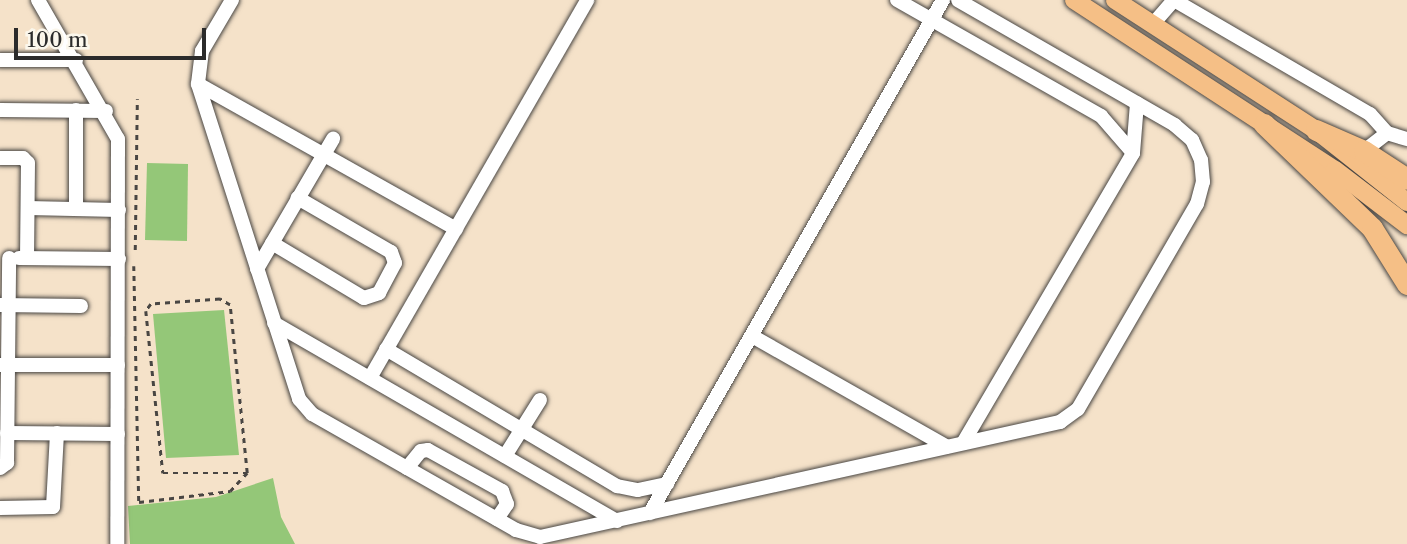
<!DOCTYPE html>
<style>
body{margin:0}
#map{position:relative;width:1407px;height:544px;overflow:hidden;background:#f5e2c9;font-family:"Libre Caslon Text",serif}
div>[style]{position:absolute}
.green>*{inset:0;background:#94c778}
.path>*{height:2.5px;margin-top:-1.25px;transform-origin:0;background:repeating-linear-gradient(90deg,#494643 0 5px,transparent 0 10px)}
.roads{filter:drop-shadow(0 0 2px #494643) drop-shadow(0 0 2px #494643)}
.minor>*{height:14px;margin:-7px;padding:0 7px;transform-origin:7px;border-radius:7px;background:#fff}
.major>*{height:18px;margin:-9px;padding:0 9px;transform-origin:9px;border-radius:9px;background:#f5bf86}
.highway>*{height:21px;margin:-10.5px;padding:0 10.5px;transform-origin:10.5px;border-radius:10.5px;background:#f5bf86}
span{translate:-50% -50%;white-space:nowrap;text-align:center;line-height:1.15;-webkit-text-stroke:7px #fbf7ec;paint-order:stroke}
.scale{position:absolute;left:14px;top:28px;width:192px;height:32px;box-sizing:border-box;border:4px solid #2b2b2b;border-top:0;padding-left:9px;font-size:21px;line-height:24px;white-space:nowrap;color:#2b2b2b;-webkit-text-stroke:5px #fbf7ec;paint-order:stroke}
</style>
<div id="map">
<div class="green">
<i style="clip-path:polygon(147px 163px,188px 164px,187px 241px,145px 240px)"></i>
<i style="clip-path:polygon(224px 310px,239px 455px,166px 458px,153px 314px)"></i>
<i style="clip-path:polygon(273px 478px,281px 517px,295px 544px,130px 544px,128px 506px,216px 497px)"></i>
</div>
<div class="path">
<i style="left:135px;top:250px;width:151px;rotate:-89.2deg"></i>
<i style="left:134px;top:266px;width:236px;rotate:88.8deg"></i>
<i style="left:139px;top:502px;width:92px;rotate:-6.9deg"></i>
<i style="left:230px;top:491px;width:25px;rotate:-47deg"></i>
<i style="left:247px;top:473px;width:169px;rotate:-95.8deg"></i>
<i style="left:230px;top:305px;width:12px;rotate:-149deg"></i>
<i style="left:220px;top:299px;width:69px;rotate:175.9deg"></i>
<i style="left:151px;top:304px;width:9px;rotate:126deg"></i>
<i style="left:146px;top:311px;width:163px;rotate:84deg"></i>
<i style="left:163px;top:473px;width:84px"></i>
</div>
<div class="roads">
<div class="minor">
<i style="left:38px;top:0;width:160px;rotate:60.1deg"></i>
<i style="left:118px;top:139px;width:405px;rotate:90.1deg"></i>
<i style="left:232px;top:0;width:59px;rotate:120.5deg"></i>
<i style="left:202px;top:51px;width:33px;rotate:97deg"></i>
<i style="left:198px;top:84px;width:331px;rotate:72.2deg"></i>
<i style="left:299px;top:399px;width:20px;rotate:49deg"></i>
<i style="left:312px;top:414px;width:235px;rotate:29.6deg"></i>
<i style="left:516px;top:530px;width:25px;rotate:16deg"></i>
<i style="left:540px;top:537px;width:533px;rotate:-12.47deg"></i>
<i style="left:1060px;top:422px;width:22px;rotate:-36deg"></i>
<i style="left:1078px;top:409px;width:237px;rotate:-59.9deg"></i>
<i style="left:1197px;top:204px;width:23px;rotate:-75deg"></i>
<i style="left:1203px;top:182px;width:22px;rotate:-95deg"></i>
<i style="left:1201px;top:160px;width:22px;rotate:-114deg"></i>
<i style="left:1192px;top:140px;width:23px;rotate:-139deg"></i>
<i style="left:1175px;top:125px;width:250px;rotate:-150.1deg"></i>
<i style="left:897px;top:0;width:235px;rotate:29.6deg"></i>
<i style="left:1101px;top:116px;width:49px;rotate:49.1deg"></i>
<i style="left:1153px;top:24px;width:32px;rotate:-49deg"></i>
<i style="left:1174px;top:0;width:227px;rotate:30.2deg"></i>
<i style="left:1370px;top:114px;width:25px;rotate:48deg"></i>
<i style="left:0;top:60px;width:76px"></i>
<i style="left:198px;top:84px;width:296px;rotate:29.3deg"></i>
<i style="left:0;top:110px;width:106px;rotate:0.5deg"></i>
<i style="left:1364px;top:151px;width:29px;rotate:-38deg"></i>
<i style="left:1387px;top:133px;width:21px;rotate:17deg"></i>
<i style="left:0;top:158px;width:23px"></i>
<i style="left:23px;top:158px;width:7px;rotate:45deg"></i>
<i style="left:28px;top:163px;width:95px;rotate:90.6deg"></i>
<i style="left:28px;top:208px;width:91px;rotate:1.3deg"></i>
<i style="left:76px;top:209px;width:99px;rotate:-90deg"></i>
<i style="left:272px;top:243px;width:107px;rotate:30.9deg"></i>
<i style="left:364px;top:298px;width:16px;rotate:-18deg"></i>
<i style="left:379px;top:293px;width:34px;rotate:-62deg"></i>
<i style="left:395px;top:263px;width:12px;rotate:-110deg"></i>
<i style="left:391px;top:252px;width:108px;rotate:-149.9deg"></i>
<i style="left:19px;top:258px;width:100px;rotate:0.6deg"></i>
<i style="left:257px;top:269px;width:151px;rotate:-59.7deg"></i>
<i style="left:0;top:305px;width:81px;rotate:0.7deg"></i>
<i style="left:274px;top:323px;width:396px;rotate:30deg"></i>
<i style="left:752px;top:336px;width:224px;rotate:29.6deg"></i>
<i style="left:386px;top:349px;width:269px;rotate:30.7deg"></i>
<i style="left:617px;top:486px;width:21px;rotate:11deg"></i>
<i style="left:638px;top:490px;width:30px;rotate:-12deg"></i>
<i style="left:0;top:365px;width:118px"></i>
<i style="left:370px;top:378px;width:436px;rotate:-60.1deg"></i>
<i style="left:7px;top:433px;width:111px;rotate:0.5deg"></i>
<i style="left:963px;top:443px;width:336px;rotate:-59.6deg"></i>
<i style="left:1133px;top:153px;width:50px;rotate:-85.4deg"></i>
<i style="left:505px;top:456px;width:66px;rotate:-58deg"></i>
<i style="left:0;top:468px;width:9px;rotate:-36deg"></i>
<i style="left:7px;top:463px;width:205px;rotate:-89.4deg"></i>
<i style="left:407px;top:468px;width:22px;rotate:-51deg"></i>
<i style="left:421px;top:451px;width:7px;rotate:-8deg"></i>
<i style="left:428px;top:450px;width:85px;rotate:29deg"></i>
<i style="left:502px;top:491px;width:14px;rotate:69deg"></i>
<i style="left:507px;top:504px;width:18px;rotate:124deg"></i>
<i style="left:0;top:508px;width:53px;rotate:-1.1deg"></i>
<i style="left:53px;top:507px;width:74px;rotate:-86.9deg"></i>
<i style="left:650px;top:513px;width:591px;rotate:-60.27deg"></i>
</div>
<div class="major">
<i style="left:1074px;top:0;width:311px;rotate:33.1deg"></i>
<i style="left:1335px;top:170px;width:91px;rotate:37.4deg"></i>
<i style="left:1115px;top:0;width:239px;rotate:32.9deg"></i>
<i style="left:1316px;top:130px;width:116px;rotate:38.4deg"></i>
</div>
<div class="highway">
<i style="left:1264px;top:124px;width:150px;rotate:43.9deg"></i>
<i style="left:1372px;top:228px;width:66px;rotate:58deg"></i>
<i style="left:1316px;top:130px;width:52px;rotate:23.6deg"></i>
<i style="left:1364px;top:151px;width:51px;rotate:33.1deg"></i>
</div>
</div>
<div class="scale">100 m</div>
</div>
